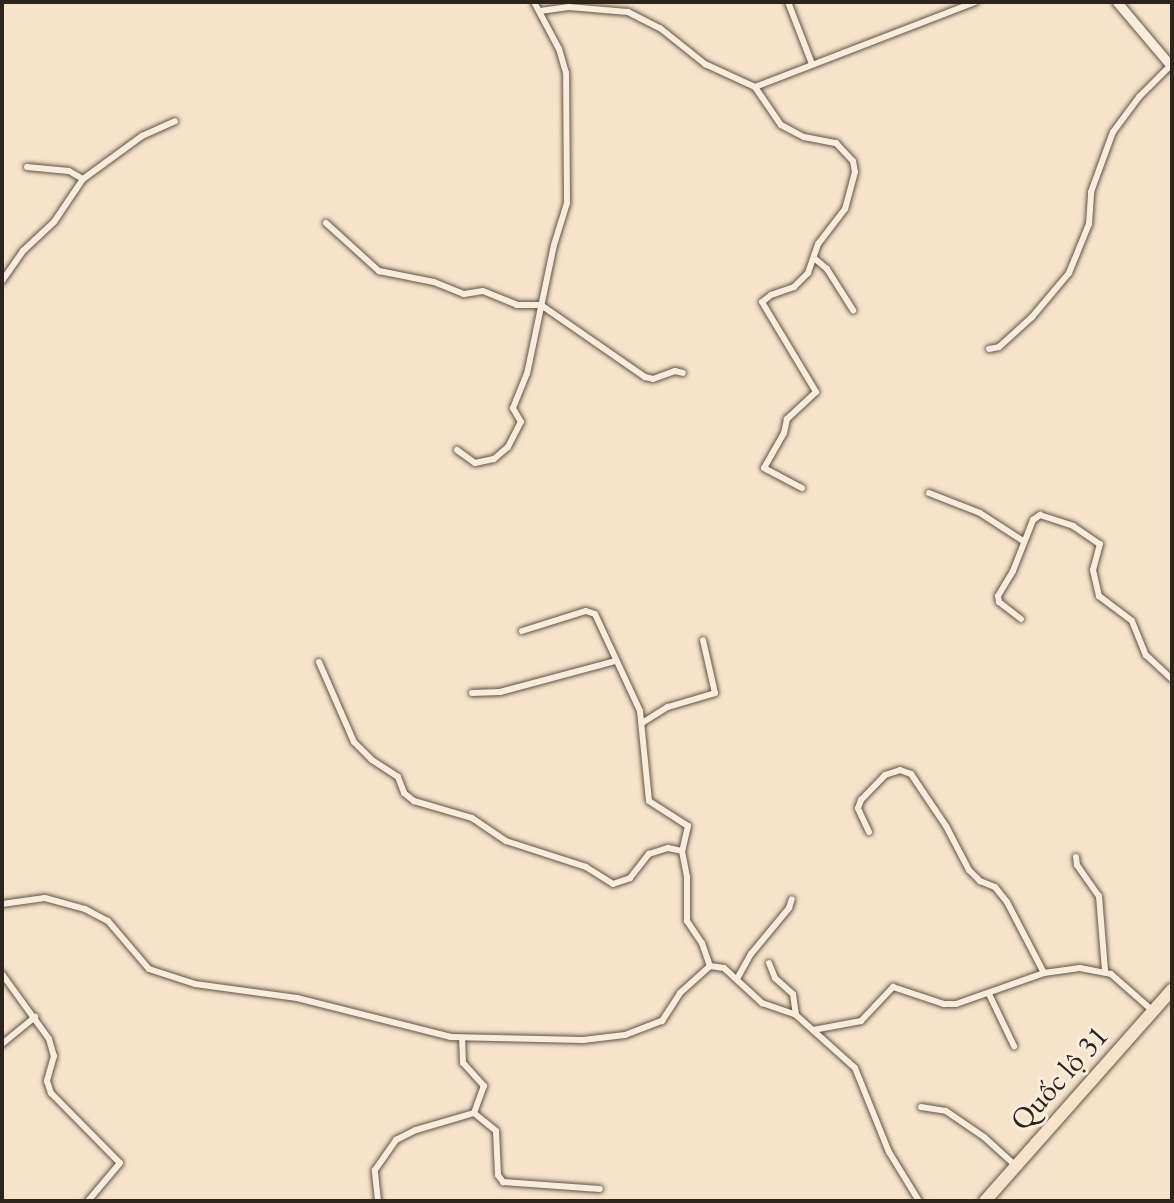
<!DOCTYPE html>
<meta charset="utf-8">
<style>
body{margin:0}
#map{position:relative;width:1174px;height:1203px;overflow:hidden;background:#f5e3ca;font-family:"EB Garamond",serif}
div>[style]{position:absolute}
.roads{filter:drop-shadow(0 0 2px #5f5447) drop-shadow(0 0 2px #5f5447)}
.street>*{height:6px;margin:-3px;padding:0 3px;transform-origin:3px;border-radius:3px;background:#f8eddd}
.secondary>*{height:9px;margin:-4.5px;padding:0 4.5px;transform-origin:4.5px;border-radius:4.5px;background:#f8eddd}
.highway>*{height:12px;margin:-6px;padding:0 6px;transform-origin:6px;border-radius:6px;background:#f5e3ca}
span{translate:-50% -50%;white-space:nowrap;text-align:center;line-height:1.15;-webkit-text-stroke:6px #f8eddd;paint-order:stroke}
.street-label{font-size:30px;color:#2d241b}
.frame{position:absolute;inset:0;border:4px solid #2d241b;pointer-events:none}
</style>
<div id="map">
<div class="roads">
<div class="street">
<i style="left:788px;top:2px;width:66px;rotate:68.8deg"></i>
<i style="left:540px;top:11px;width:29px;rotate:-8deg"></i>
<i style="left:569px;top:7px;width:59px;rotate:4.8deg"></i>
<i style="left:628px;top:12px;width:36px;rotate:27deg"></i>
<i style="left:660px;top:28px;width:58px;rotate:38.7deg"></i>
<i style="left:705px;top:64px;width:55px;rotate:24.7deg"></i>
<i style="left:755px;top:87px;width:236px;rotate:-21.1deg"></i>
<i style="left:755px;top:87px;width:46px;rotate:55.6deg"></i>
<i style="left:781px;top:125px;width:26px;rotate:28deg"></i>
<i style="left:804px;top:137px;width:33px;rotate:11deg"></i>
<i style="left:836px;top:143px;width:25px;rotate:47deg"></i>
<i style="left:853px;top:161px;width:11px;rotate:80deg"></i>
<i style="left:855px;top:172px;width:38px;rotate:105deg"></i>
<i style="left:845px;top:209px;width:44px;rotate:127.6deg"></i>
<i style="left:818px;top:244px;width:31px;rotate:109deg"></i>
<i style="left:808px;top:273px;width:20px;rotate:135deg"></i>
<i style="left:794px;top:287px;width:24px;rotate:161deg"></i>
<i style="left:771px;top:295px;width:11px;rotate:142deg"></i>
<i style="left:762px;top:302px;width:105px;rotate:59deg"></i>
<i style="left:816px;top:392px;width:40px;rotate:137deg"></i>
<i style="left:787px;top:419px;width:14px;rotate:102deg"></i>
<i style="left:784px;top:433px;width:40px;rotate:119.7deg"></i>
<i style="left:764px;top:468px;width:43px;rotate:27.8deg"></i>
<i style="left:27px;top:167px;width:42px;rotate:5.4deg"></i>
<i style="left:69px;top:171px;width:16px;rotate:30deg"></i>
<i style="left:326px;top:223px;width:72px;rotate:42.2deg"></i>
<i style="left:379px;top:271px;width:56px;rotate:11.3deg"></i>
<i style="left:434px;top:282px;width:32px;rotate:22deg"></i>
<i style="left:464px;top:294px;width:19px;rotate:-9deg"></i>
<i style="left:483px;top:291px;width:37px;rotate:22deg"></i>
<i style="left:517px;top:305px;width:24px"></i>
<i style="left:541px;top:305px;width:126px;rotate:34.7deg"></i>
<i style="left:645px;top:377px;width:8px;rotate:14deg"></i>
<i style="left:653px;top:379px;width:23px;rotate:-20deg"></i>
<i style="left:675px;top:371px;width:8px;rotate:14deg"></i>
<i style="left:814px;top:258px;width:17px;rotate:40deg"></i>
<i style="left:827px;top:269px;width:49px;rotate:57.6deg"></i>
<i style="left:2px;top:281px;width:37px;rotate:-55deg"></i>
<i style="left:23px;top:251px;width:42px;rotate:-43.1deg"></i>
<i style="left:54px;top:222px;width:52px;rotate:-56deg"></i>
<i style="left:83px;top:179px;width:73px;rotate:-36.1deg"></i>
<i style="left:142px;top:136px;width:36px;rotate:-24deg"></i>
<i style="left:989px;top:349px;width:10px;rotate:-11deg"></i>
<i style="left:999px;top:347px;width:45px;rotate:-42.3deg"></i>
<i style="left:1032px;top:317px;width:57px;rotate:-49.9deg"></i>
<i style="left:1069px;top:273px;width:53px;rotate:-67.8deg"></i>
<i style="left:1089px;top:224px;width:32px;rotate:-86deg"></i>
<i style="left:1091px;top:192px;width:64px;rotate:-69.9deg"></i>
<i style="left:1113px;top:132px;width:44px;rotate:-53.4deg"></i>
<i style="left:1139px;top:97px;width:44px;rotate:-45deg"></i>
<i style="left:457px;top:450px;width:22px;rotate:36deg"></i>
<i style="left:475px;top:463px;width:19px;rotate:-12deg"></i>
<i style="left:494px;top:459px;width:18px;rotate:-41deg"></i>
<i style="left:508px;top:447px;width:28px;rotate:-63deg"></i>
<i style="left:521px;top:422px;width:16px;rotate:-120deg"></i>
<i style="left:513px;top:408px;width:37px;rotate:-68deg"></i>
<i style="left:527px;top:374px;width:132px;rotate:-78.2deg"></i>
<i style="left:554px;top:245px;width:44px;rotate:-72.8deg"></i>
<i style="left:567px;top:203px;width:130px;rotate:-90.4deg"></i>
<i style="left:566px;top:73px;width:25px;rotate:-106deg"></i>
<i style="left:559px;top:49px;width:53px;rotate:-118deg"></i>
<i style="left:929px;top:493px;width:55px;rotate:21.4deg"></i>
<i style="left:980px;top:513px;width:51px;rotate:33.1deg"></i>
<i style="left:1021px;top:619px;width:28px;rotate:-142deg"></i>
<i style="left:999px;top:602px;width:6px;rotate:-99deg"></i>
<i style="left:998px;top:596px;width:29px;rotate:-59deg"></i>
<i style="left:1013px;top:571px;width:55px;rotate:-68.6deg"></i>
<i style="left:1033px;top:520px;width:9px;rotate:-36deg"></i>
<i style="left:1040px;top:515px;width:35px;rotate:18deg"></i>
<i style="left:1073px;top:526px;width:32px;rotate:34deg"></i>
<i style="left:1100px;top:544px;width:27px;rotate:105deg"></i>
<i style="left:1093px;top:570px;width:27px;rotate:77deg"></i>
<i style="left:1099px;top:596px;width:41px;rotate:37.1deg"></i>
<i style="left:1132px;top:621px;width:37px;rotate:68deg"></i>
<i style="left:1146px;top:655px;width:35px;rotate:43deg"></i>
<i style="left:522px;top:631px;width:67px;rotate:-17.4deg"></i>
<i style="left:586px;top:611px;width:9px;rotate:18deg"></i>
<i style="left:595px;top:614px;width:107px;rotate:65.1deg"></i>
<i style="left:640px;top:711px;width:90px;rotate:84.3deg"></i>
<i style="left:649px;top:801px;width:46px;rotate:32.7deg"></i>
<i style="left:688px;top:826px;width:26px;rotate:103deg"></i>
<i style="left:319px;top:662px;width:87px;rotate:66.4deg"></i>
<i style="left:354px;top:742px;width:25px;rotate:45deg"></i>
<i style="left:372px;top:760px;width:31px;rotate:33deg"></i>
<i style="left:398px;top:777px;width:17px;rotate:69deg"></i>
<i style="left:404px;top:793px;width:13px;rotate:39deg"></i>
<i style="left:414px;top:801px;width:60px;rotate:16.3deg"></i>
<i style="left:472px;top:818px;width:41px;rotate:34.1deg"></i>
<i style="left:506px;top:841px;width:84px;rotate:18deg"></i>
<i style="left:586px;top:867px;width:32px;rotate:32deg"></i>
<i style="left:613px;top:884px;width:18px;rotate:-19deg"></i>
<i style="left:630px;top:878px;width:31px;rotate:-52deg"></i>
<i style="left:649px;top:854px;width:20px;rotate:-18deg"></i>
<i style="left:668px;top:848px;width:14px;rotate:12deg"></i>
<i style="left:682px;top:851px;width:26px;rotate:79deg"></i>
<i style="left:687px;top:877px;width:44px;rotate:90deg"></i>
<i style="left:687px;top:921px;width:27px;rotate:56deg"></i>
<i style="left:702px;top:943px;width:24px;rotate:71deg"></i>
<i style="left:472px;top:693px;width:28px;rotate:-2deg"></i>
<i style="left:500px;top:692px;width:120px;rotate:-15deg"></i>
<i style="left:642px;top:723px;width:31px;rotate:-32deg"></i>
<i style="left:668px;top:707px;width:49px;rotate:-16.6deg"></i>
<i style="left:715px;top:693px;width:54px;rotate:-102.8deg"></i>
<i style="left:869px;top:832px;width:26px;rotate:-115deg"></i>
<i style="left:858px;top:808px;width:9px;rotate:-69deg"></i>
<i style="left:861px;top:800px;width:35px;rotate:-46deg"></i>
<i style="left:885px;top:775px;width:16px;rotate:-18deg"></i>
<i style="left:900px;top:770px;width:12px;rotate:20deg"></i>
<i style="left:911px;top:774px;width:63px;rotate:56.1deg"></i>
<i style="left:946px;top:826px;width:50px;rotate:62.4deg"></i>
<i style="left:969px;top:870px;width:16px;rotate:45deg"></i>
<i style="left:980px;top:881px;width:16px;rotate:22deg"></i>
<i style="left:995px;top:887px;width:19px;rotate:51deg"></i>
<i style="left:1007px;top:902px;width:80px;rotate:62.5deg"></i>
<i style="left:1076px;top:857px;width:8px;rotate:83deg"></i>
<i style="left:1077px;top:865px;width:38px;rotate:55deg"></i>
<i style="left:1099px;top:896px;width:75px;rotate:85.4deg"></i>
<i style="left:2px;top:904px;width:43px;rotate:-7.9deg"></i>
<i style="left:45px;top:898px;width:41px;rotate:15.4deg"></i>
<i style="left:85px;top:909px;width:26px;rotate:28deg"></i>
<i style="left:108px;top:921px;width:63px;rotate:49.5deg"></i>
<i style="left:149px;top:969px;width:48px;rotate:18.1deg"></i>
<i style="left:195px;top:984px;width:103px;rotate:7.8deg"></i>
<i style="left:297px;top:998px;width:159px;rotate:14.2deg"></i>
<i style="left:451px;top:1037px;width:132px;rotate:1.3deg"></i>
<i style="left:583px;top:1040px;width:42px;rotate:-6.8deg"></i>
<i style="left:625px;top:1035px;width:40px;rotate:-21deg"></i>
<i style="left:662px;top:1021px;width:33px;rotate:-57deg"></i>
<i style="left:680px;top:993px;width:40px;rotate:-42deg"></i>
<i style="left:710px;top:966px;width:14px;rotate:8deg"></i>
<i style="left:724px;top:968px;width:52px;rotate:42.6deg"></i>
<i style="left:762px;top:1003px;width:36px;rotate:19deg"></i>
<i style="left:796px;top:1015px;width:79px;rotate:41.9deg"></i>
<i style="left:855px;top:1068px;width:91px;rotate:68deg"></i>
<i style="left:889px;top:1152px;width:57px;rotate:58.5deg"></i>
<i style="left:769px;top:963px;width:16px;rotate:68deg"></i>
<i style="left:775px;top:978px;width:24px;rotate:42deg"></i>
<i style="left:793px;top:994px;width:21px;rotate:82deg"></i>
<i style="left:2px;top:974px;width:80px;rotate:54.1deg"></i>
<i style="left:49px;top:1039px;width:18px;rotate:74deg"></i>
<i style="left:54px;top:1056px;width:26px;rotate:106deg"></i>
<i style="left:47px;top:1081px;width:13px;rotate:72deg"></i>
<i style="left:51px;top:1093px;width:98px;rotate:45.4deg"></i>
<i style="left:120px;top:1163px;width:50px;rotate:130.1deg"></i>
<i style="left:737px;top:979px;width:29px;rotate:-61deg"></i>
<i style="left:751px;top:954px;width:60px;rotate:-50.4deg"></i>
<i style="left:789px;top:908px;width:9px;rotate:-72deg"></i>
<i style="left:989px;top:994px;width:58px;rotate:64.3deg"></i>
<i style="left:813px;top:1030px;width:49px;rotate:-10.6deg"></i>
<i style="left:861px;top:1021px;width:47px;rotate:-46.7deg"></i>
<i style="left:893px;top:987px;width:54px;rotate:18.4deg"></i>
<i style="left:944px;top:1004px;width:12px"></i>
<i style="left:956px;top:1004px;width:93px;rotate:-19.4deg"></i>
<i style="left:1044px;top:973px;width:36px;rotate:-8deg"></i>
<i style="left:1080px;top:968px;width:32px;rotate:11deg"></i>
<i style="left:1111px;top:974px;width:56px;rotate:41.4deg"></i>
<i style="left:2px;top:1044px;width:43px;rotate:-39.3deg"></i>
<i style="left:921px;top:1107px;width:25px;rotate:9deg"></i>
<i style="left:946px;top:1111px;width:46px;rotate:34.4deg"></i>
<i style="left:984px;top:1137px;width:43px;rotate:42.2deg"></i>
<i style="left:474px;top:1113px;width:28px;rotate:39deg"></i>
<i style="left:496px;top:1131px;width:44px;rotate:87.4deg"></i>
<i style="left:498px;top:1175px;width:9px;rotate:54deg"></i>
<i style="left:503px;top:1182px;width:97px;rotate:4.1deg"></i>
<i style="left:378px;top:1201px;width:31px;rotate:-96deg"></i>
<i style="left:375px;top:1170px;width:37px;rotate:-55deg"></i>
<i style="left:396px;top:1140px;width:22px;rotate:-27deg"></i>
<i style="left:416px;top:1130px;width:60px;rotate:-16.3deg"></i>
<i style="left:474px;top:1113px;width:29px;rotate:-70deg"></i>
<i style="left:484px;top:1086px;width:31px;rotate:-132deg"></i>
<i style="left:463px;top:1063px;width:25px;rotate:-92deg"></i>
</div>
<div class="secondary">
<i style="left:1117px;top:2px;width:85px;rotate:49.8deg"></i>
</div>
<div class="highway">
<i style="left:985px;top:1201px;width:282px;rotate:-48.5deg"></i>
</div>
</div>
<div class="street-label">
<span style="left:1059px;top:1078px;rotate:-48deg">Quốc lộ 31</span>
</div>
<div class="frame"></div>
</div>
